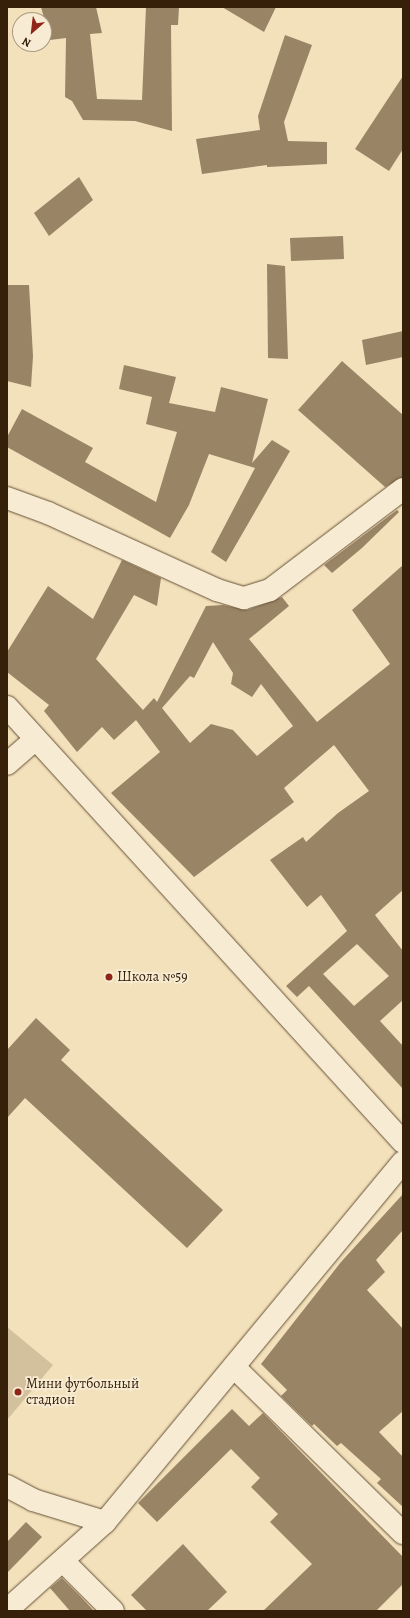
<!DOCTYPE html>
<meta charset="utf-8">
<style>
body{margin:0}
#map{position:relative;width:410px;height:1618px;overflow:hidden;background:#f3e1bb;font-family:Alegreya,serif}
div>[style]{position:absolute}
.green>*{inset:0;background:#d3c09d}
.building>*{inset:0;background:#998466}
.roads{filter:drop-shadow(0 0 1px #665036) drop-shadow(0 0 1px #665036)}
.minor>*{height:22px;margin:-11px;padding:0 11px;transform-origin:11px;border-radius:11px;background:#f7ecd3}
.dots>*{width:11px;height:11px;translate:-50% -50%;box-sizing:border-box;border:2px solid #f7ecd3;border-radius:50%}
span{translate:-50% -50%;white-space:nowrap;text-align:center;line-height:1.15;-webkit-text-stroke:3.5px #f7ecd3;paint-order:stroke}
.poi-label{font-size:14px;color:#37200a}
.left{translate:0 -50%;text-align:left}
.frame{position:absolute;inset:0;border:8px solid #37200a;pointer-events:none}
.north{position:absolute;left:12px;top:12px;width:40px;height:40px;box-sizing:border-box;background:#f7ecd3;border:1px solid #aa9a83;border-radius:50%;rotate:208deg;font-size:11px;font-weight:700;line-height:16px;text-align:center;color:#37200a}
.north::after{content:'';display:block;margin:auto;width:14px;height:18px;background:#8f2418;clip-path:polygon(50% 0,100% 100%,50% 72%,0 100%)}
</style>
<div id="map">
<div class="green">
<i style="clip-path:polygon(7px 1327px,53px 1365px,7px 1420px)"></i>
</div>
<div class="building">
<i style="clip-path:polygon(41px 7px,96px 7px,102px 33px,90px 34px,97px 99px,142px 100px,146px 7px,179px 7px,178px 25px,171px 25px,172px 131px,135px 121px,83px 120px,72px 101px,65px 97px,66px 38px,50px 40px)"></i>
<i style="clip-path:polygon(222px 7px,276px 7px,264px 32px)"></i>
<i style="clip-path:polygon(285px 35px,312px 45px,284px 122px,288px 141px,327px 142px,327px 164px,267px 167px,267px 165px,202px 174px,196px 139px,260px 130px,258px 116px)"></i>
<i style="clip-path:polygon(403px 76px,403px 149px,389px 171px,355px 149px)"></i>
<i style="clip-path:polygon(79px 177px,93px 200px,49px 236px,34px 213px)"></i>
<i style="clip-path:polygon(343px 236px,344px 259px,291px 261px,290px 238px)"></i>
<i style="clip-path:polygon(267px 264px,285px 266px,288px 359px,268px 358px)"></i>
<i style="clip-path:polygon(7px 285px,29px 285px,33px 356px,31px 387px,7px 381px)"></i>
<i style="clip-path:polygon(403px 331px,403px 357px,366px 365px,362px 340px)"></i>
<i style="clip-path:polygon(342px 361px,403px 415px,403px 477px,385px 487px,298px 410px)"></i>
<i style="clip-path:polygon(124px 365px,176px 377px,169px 403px,215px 412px,221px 387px,268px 399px,252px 463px,272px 440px,290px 451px,226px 562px,211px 552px,255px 468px,209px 454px,189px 505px,170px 538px,7px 447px,7px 437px,22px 409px,93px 448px,85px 462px,156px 502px,177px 432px,146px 424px,152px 397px,119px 389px)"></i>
<i style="clip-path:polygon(397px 510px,399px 512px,362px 548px,332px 573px,324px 565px)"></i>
<i style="clip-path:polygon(evenodd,122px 560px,161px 578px,157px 606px,134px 595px,96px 659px,143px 710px,154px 698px,157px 702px,206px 606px,223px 605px,247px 610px,282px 597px,289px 606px,249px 639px,317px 722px,390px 664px,352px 610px,403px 565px,403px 890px,375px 915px,403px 951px,403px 1000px,380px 1021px,403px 1046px,403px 1089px,309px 986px,297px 997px,286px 986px,347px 931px,321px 895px,307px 907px,270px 860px,303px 837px,306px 842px,338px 813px,369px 791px,334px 745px,284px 788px,294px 802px,194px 877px,111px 793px,160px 752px,136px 720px,114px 740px,102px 727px,77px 752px,44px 711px,49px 705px,7px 672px,7px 652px,48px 586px,93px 619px,122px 560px,213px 642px,233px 673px,231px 684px,252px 697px,261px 684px,293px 726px,257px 756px,233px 730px,211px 724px,190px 743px,162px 708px,190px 676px,194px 678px,213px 642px,122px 560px,357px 944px,389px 976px,354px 1006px,323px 974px,357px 944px)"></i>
<i style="clip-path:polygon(36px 1018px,70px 1050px,61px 1060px,223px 1210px,187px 1248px,25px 1098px,7px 1118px,7px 1050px)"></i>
<i style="clip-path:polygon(403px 1194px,403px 1230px,376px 1260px,385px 1272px,367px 1290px,403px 1329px,403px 1411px,379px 1432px,403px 1457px,403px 1507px,377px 1483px,381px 1479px,341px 1443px,337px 1446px,314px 1424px,312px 1426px,281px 1396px,287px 1390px,261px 1364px,341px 1262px)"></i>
<i style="clip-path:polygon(232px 1409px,249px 1426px,263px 1413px,403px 1557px,403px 1584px,376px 1611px,263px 1611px,312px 1564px,270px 1522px,278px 1514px,251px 1487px,260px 1478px,231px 1449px,157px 1522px,138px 1503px)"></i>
<i style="clip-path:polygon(26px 1522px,42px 1537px,7px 1573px,7px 1542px)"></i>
<i style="clip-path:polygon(183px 1544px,227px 1592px,207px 1611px,147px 1611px,131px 1595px)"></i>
<i style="clip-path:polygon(62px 1578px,80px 1596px,94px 1611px,70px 1611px,50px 1588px)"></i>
</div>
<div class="roads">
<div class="minor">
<i style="left:7px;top:498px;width:44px;rotate:20.1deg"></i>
<i style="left:48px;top:513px;width:186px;rotate:24.5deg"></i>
<i style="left:217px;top:590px;width:28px;rotate:17deg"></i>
<i style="left:244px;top:598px;width:27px;rotate:-17deg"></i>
<i style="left:270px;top:590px;width:167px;rotate:-37.2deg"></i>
<i style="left:7px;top:707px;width:588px;rotate:47.69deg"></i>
<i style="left:7px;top:764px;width:38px;rotate:-41deg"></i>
<i style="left:234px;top:1367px;width:237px;rotate:44.5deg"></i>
<i style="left:7px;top:1486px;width:30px;rotate:28deg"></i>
<i style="left:33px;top:1500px;width:75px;rotate:17deg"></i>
<i style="left:64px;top:1562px;width:69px;rotate:45deg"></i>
<i style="left:7px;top:1610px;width:132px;rotate:-41.9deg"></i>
<i style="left:105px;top:1522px;width:467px;rotate:-50.4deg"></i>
</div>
</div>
<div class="dots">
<i style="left:109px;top:977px;background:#8f2418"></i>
<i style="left:18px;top:1392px;background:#8f2418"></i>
</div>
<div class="poi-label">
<span class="left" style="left:117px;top:977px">Школа №59</span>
<span class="left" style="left:26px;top:1392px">Мини футбольный<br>стадион</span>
</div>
<div class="frame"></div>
<div class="north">N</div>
</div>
